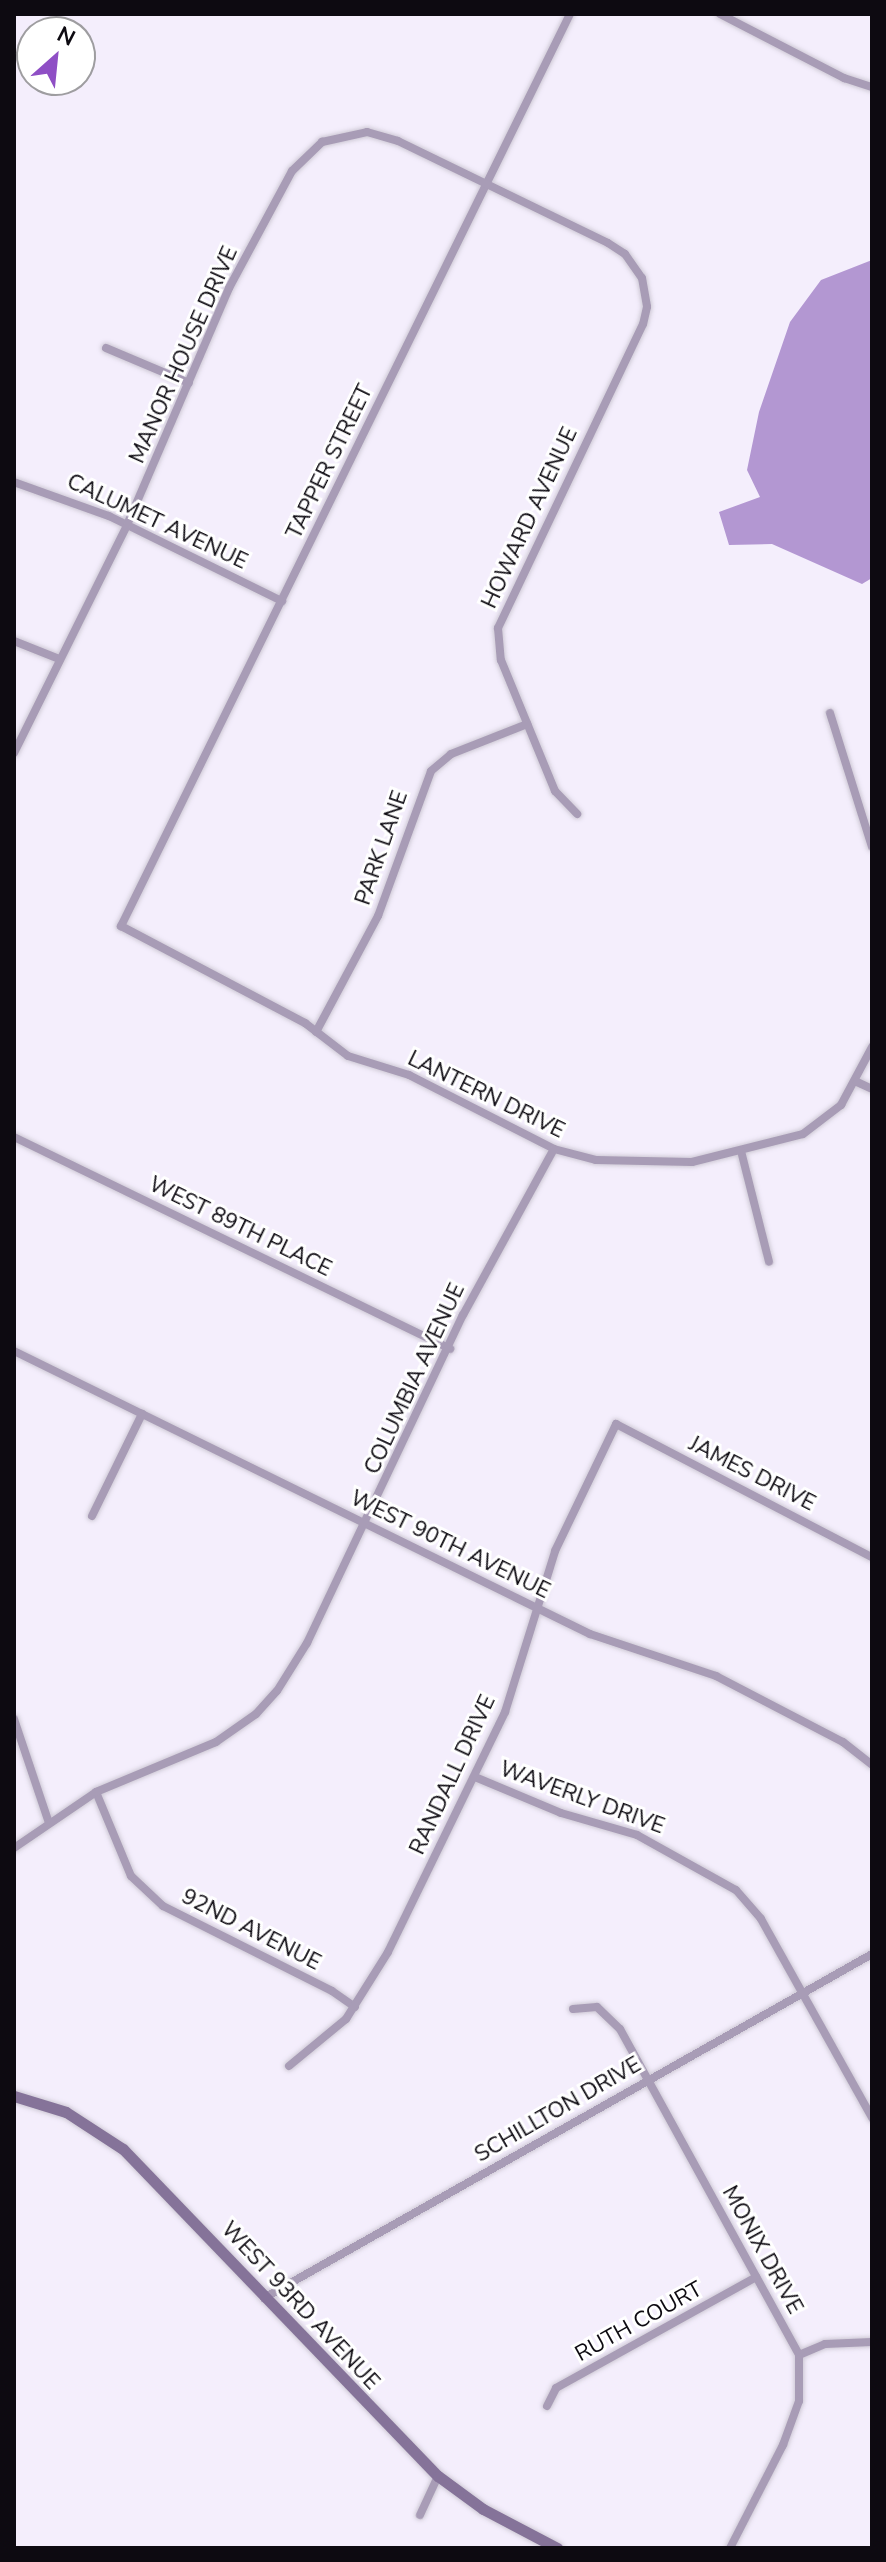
<!DOCTYPE html>
<style>
body{margin:0}
#map{position:relative;width:886px;height:2562px;overflow:hidden;background:#f4eefc;font-family:"Nunito Sans",sans-serif}
div>[style]{position:absolute}
.water>*{inset:0;background:#b397d2}
.roads{filter:drop-shadow(0 0 2px #cfcad6) drop-shadow(0 0 2px #cfcad6)}
.street>*{height:8px;margin:-4px;padding:0 4px;transform-origin:4px;border-radius:4px;background:#a89cb6}
.secondary>*{height:11px;margin:-5.5px;padding:0 5.5px;transform-origin:5.5px;border-radius:5.5px;background:#857399}
span{translate:-50% -50%;white-space:nowrap;text-align:center;line-height:1.15;-webkit-text-stroke:6px #fff;paint-order:stroke}
.street-label{font-size:22px;color:#0d0a11}
.frame{position:absolute;inset:0;border:16px solid #0d0a11;pointer-events:none}
.north{position:absolute;left:16px;top:16px;width:80px;height:80px;box-sizing:border-box;background:#fff;border:2px solid #9e9da0;border-radius:50%;rotate:27deg;font-size:22px;font-weight:700;line-height:32px;text-align:center;color:#0d0a11}
.north::after{content:'';display:block;margin:auto;width:28px;height:36px;background:#8f4fc5;clip-path:polygon(50% 0,100% 100%,50% 72%,0 100%)}
</style>
<div id="map">
<div class="water">
<i style="clip-path:polygon(872px 260px,872px 578px,862px 584px,772px 544px,729px 545px,719px 512px,760px 497px,747px 470px,759px 412px,790px 322px,821px 280px)"></i>
</div>
<div class="roads">
<div class="street">
<i style="left:570px;top:14px;width:1017px;rotate:116.21deg"></i>
<i style="left:121px;top:926px;width:208px;rotate:27.8deg"></i>
<i style="left:305px;top:1023px;width:54px;rotate:37.5deg"></i>
<i style="left:348px;top:1056px;width:64px;rotate:17.3deg"></i>
<i style="left:409px;top:1075px;width:163px;rotate:27deg"></i>
<i style="left:554px;top:1149px;width:43px;rotate:14.7deg"></i>
<i style="left:596px;top:1160px;width:96px;rotate:1.2deg"></i>
<i style="left:692px;top:1162px;width:114px;rotate:-14.2deg"></i>
<i style="left:803px;top:1134px;width:48px;rotate:-37.3deg"></i>
<i style="left:841px;top:1105px;width:66px;rotate:-61.9deg"></i>
<i style="left:720px;top:14px;width:140px;rotate:27.3deg"></i>
<i style="left:844px;top:78px;width:29px;rotate:18deg"></i>
<i style="left:106px;top:348px;width:90px;rotate:22.9deg"></i>
<i style="left:14px;top:482px;width:101px;rotate:19.7deg"></i>
<i style="left:109px;top:516px;width:193px;rotate:26.2deg"></i>
<i style="left:14px;top:641px;width:48px;rotate:21.8deg"></i>
<i style="left:830px;top:713px;width:140px;rotate:72.6deg"></i>
<i style="left:14px;top:753px;width:254px;rotate:-63.6deg"></i>
<i style="left:127px;top:525px;width:258px;rotate:-66.7deg"></i>
<i style="left:229px;top:288px;width:133px;rotate:-61.7deg"></i>
<i style="left:292px;top:171px;width:42px;rotate:-44deg"></i>
<i style="left:322px;top:142px;width:46px;rotate:-12.5deg"></i>
<i style="left:367px;top:132px;width:32px;rotate:16deg"></i>
<i style="left:398px;top:141px;width:233px;rotate:25.9deg"></i>
<i style="left:608px;top:243px;width:20px;rotate:33deg"></i>
<i style="left:625px;top:254px;width:29px;rotate:55deg"></i>
<i style="left:642px;top:278px;width:29px;rotate:80deg"></i>
<i style="left:647px;top:307px;width:17px;rotate:103deg"></i>
<i style="left:643px;top:324px;width:337px;rotate:115.5deg"></i>
<i style="left:498px;top:628px;width:32px;rotate:85deg"></i>
<i style="left:501px;top:660px;width:142px;rotate:67.6deg"></i>
<i style="left:555px;top:791px;width:32px;rotate:46deg"></i>
<i style="left:316px;top:1032px;width:132px;rotate:-61.9deg"></i>
<i style="left:378px;top:916px;width:154px;rotate:-69.9deg"></i>
<i style="left:431px;top:771px;width:26px;rotate:-40deg"></i>
<i style="left:451px;top:754px;width:82px;rotate:-21.5deg"></i>
<i style="left:857px;top:1082px;width:17px;rotate:25deg"></i>
<i style="left:14px;top:1137px;width:485px;rotate:25.9deg"></i>
<i style="left:741px;top:1151px;width:114px;rotate:75.8deg"></i>
<i style="left:14px;top:1351px;width:642px;rotate:26.17deg"></i>
<i style="left:590px;top:1634px;width:133px;rotate:18.4deg"></i>
<i style="left:716px;top:1676px;width:143px;rotate:27.5deg"></i>
<i style="left:843px;top:1742px;width:37px;rotate:38deg"></i>
<i style="left:92px;top:1516px;width:114px;rotate:-63.9deg"></i>
<i style="left:14px;top:1719px;width:107px;rotate:71.4deg"></i>
<i style="left:475px;top:1777px;width:93px;rotate:22.7deg"></i>
<i style="left:561px;top:1813px;width:79px;rotate:16.1deg"></i>
<i style="left:637px;top:1835px;width:113px;rotate:29.1deg"></i>
<i style="left:736px;top:1890px;width:38px;rotate:49deg"></i>
<i style="left:761px;top:1919px;width:228px;rotate:60.8deg"></i>
<i style="left:96px;top:1792px;width:91px;rotate:67.4deg"></i>
<i style="left:131px;top:1876px;width:44px;rotate:43.2deg"></i>
<i style="left:163px;top:1906px;width:189px;rotate:26.7deg"></i>
<i style="left:332px;top:1991px;width:28px;rotate:35deg"></i>
<i style="left:14px;top:1848px;width:99px;rotate:-34.3deg"></i>
<i style="left:96px;top:1792px;width:130px;rotate:-22.6deg"></i>
<i style="left:216px;top:1742px;width:49px;rotate:-35deg"></i>
<i style="left:256px;top:1714px;width:31px;rotate:-48deg"></i>
<i style="left:277px;top:1691px;width:57px;rotate:-58deg"></i>
<i style="left:307px;top:1643px;width:363px;rotate:-64.6deg"></i>
<i style="left:463px;top:1315px;width:189px;rotate:-61.3deg"></i>
<i style="left:573px;top:2009px;width:24px;rotate:-5deg"></i>
<i style="left:597px;top:2007px;width:32px;rotate:44deg"></i>
<i style="left:620px;top:2029px;width:372px;rotate:61.2deg"></i>
<i style="left:799px;top:2355px;width:46px;rotate:90deg"></i>
<i style="left:799px;top:2401px;width:47px;rotate:110deg"></i>
<i style="left:783px;top:2445px;width:116px;rotate:117.2deg"></i>
<i style="left:289px;top:2066px;width:74px;rotate:-39.5deg"></i>
<i style="left:346px;top:2019px;width:79px;rotate:-57.9deg"></i>
<i style="left:388px;top:1952px;width:267px;rotate:-64deg"></i>
<i style="left:505px;top:1712px;width:169px;rotate:-72.7deg"></i>
<i style="left:555px;top:1551px;width:141px;rotate:-64.3deg"></i>
<i style="left:616px;top:1424px;width:288px;rotate:27.5deg"></i>
<i style="left:264px;top:2298px;width:699px;rotate:-29.5deg"></i>
<i style="left:799px;top:2355px;width:28px;rotate:-23deg"></i>
<i style="left:825px;top:2344px;width:47px;rotate:-2.4deg"></i>
<i style="left:547px;top:2406px;width:20px;rotate:-63deg"></i>
<i style="left:556px;top:2388px;width:229px;rotate:-29deg"></i>
<i style="left:420px;top:2515px;width:43px;rotate:-65.2deg"></i>
</div>
<div class="secondary">
<i style="left:14px;top:2096px;width:54px;rotate:17.1deg"></i>
<i style="left:66px;top:2112px;width:68px;rotate:33deg"></i>
<i style="left:123px;top:2149px;width:454px;rotate:46.1deg"></i>
<i style="left:438px;top:2476px;width:56px;rotate:36.3deg"></i>
<i style="left:483px;top:2509px;width:84px;rotate:27.8deg"></i>
</div>
</div>
<div class="street-label">
<span style="left:184px;top:355px;rotate:-66deg">MANOR HOUSE DRIVE</span>
<span style="left:330px;top:462px;rotate:-64deg">TAPPER STREET</span>
<span style="left:530px;top:518px;rotate:-65deg">HOWARD AVENUE</span>
<span style="left:157px;top:522px;rotate:25deg">CALUMET AVENUE</span>
<span style="left:382px;top:848px;rotate:-71deg">PARK LANE</span>
<span style="left:486px;top:1095px;rotate:26deg">LANTERN DRIVE</span>
<span style="left:240px;top:1227px;rotate:26deg">WEST 89TH PLACE</span>
<span style="left:415px;top:1379px;rotate:-65deg">COLUMBIA AVENUE</span>
<span style="left:752px;top:1474px;rotate:27deg">JAMES DRIVE</span>
<span style="left:450px;top:1545px;rotate:26deg">WEST 90TH AVENUE</span>
<span style="left:453px;top:1775px;rotate:-65deg">RANDALL DRIVE</span>
<span style="left:582px;top:1798px;rotate:20deg">WAVERLY DRIVE</span>
<span style="left:251px;top:1930px;rotate:27deg">92ND AVENUE</span>
<span style="left:558px;top:2110px;rotate:-30deg">SCHILLTON DRIVE</span>
<span style="left:762px;top:2250px;rotate:61deg">MONIX DRIVE</span>
<span style="left:300px;top:2306px;rotate:47deg">WEST 93RD AVENUE</span>
<span style="left:639px;top:2322px;rotate:-29deg">RUTH COURT</span>
</div>
<div class="frame"></div>
<div class="north">N</div>
</div>
